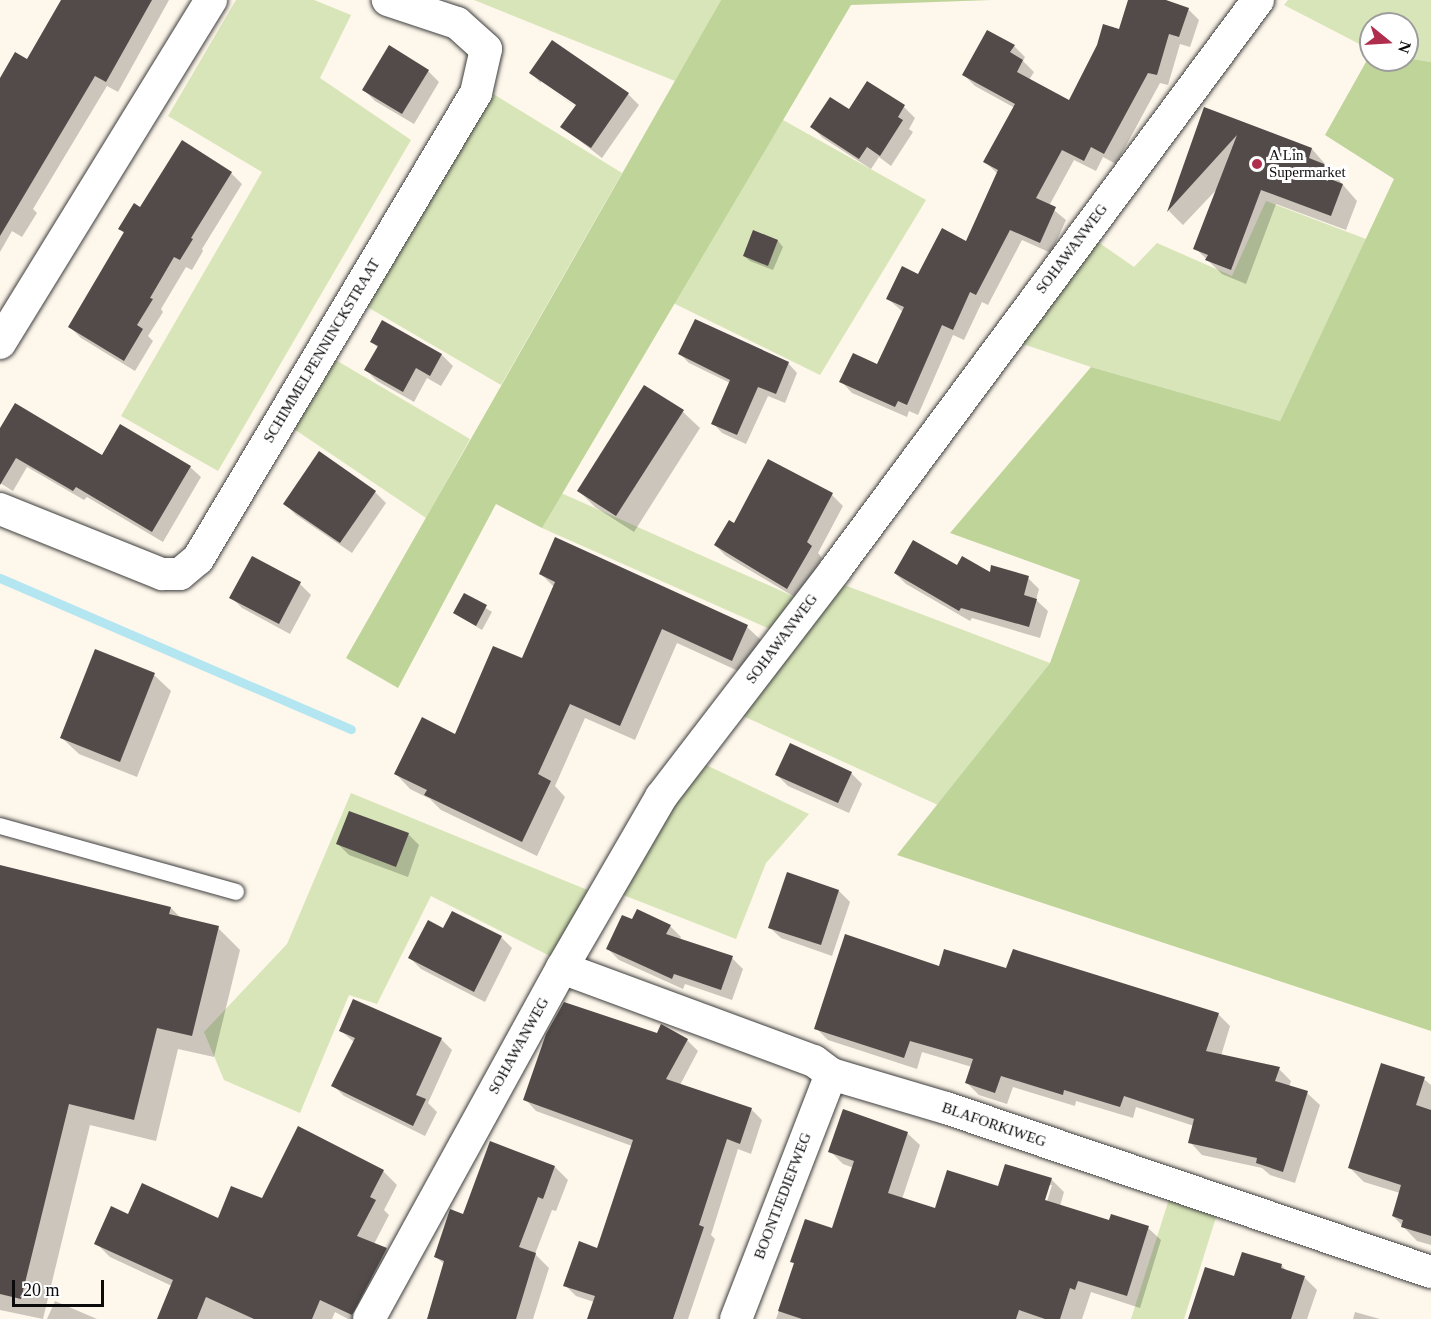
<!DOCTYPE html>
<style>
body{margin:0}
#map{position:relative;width:1431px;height:1319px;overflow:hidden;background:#fef7eb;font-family:Georgia,serif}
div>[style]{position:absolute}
.green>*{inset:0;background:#d8e5b8}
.forest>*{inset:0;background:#bfd499}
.shadow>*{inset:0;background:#0003}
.stream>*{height:9px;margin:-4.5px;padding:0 4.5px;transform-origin:4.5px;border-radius:4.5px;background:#b4e6f1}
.building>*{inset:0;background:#534b49}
.roads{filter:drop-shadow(0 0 2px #3e3e3e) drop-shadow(0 0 2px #3e3e3e)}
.lane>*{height:16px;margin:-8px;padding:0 8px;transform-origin:8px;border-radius:8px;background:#fff}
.street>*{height:32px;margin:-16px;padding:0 16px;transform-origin:16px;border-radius:16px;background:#fff}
.dots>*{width:16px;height:16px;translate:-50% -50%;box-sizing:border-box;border:3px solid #fff;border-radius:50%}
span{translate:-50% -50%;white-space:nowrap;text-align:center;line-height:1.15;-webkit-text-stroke:6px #fff;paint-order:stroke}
.poi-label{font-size:15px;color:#0b0b0b}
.left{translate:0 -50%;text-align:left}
.street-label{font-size:15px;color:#0b0b0b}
.north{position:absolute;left:1359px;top:12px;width:60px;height:60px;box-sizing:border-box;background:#fff;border:2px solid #9d9d9d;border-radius:50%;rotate:108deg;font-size:16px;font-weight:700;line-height:24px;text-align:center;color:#0b0b0b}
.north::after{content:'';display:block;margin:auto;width:21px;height:27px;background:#b02e4d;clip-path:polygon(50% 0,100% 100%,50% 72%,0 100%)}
.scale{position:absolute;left:12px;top:1280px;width:92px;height:27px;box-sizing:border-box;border:3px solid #0b0b0b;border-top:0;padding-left:8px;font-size:18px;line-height:21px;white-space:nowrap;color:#0b0b0b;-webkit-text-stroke:4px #fff;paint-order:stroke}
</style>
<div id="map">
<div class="green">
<i style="clip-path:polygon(236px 0,314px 0,351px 15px,320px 78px,411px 140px,218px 471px,121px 416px,262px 172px,168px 116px)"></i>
<i style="clip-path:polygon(474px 0,721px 0,675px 81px)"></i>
<i style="clip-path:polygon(1288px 0,1431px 0,1431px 62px,1407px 58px,1407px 24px,1371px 24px,1371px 50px,1284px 5px)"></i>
<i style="clip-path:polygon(490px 92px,622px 173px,501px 385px,364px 305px)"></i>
<i style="clip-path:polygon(783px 120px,926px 200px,820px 375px,671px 302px)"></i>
<i style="clip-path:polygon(1266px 201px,1366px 239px,1280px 421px,1091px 367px,1020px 343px,1098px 242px,1134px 267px,1157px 243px,1232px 276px)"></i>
<i style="clip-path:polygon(334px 359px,470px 439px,426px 518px,294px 429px)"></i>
<i style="clip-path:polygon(561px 493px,795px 597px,772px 630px,542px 528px)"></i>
<i style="clip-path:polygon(839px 583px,1050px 663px,938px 805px,743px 716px)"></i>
<i style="clip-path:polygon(704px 764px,809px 814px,766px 863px,736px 939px,618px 893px,663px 816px)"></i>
<i style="clip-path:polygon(351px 793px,590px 891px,550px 956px,431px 896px,377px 1004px,349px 995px,300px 1113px,224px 1080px,204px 1032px,287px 944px)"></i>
<i style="clip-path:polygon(1170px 1196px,1218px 1211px,1184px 1319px,1131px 1319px)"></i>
</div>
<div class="forest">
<i style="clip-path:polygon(721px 0,991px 0,851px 5px,542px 528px,496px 504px,398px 688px,346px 658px)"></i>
<i style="clip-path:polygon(1371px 53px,1371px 60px,1407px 60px,1407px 58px,1431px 62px,1431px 1031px,897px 855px,1050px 663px,1080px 580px,950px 533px,1091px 367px,1280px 421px,1394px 179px,1325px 135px)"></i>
</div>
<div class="shadow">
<i style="clip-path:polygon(63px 0,169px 0,118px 92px,107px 86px,33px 209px,37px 213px,22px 237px,12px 231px,0 252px,0 81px,27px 61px)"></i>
<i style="clip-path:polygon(1130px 0,1161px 0,1188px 9px,1199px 20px,1190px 47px,1180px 44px,1168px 85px,1160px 83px,1116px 164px,1103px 157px,1096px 171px,1074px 160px,1049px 206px,1066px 220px,1051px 253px,1022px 240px,988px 305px,982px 302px,964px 340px,953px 335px,918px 415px,909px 411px,907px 417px,852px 393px,841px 381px,878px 366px,903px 312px,888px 299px,967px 243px,998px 174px,985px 162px,1015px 108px,975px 86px,964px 75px,1014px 46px,1025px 57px,1023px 61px,1034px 72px,1029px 80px,1070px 102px,1120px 30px)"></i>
<i style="clip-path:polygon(428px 71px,439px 82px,414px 124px,375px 101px,364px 90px)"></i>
<i style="clip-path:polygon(531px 73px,628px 94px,639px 105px,602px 158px,562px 127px,576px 107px,541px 83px,581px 110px,583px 108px,541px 79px,541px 83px)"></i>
<i style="clip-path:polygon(868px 83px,904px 107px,915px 118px,909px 129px,913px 132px,891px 166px,879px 157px,871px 169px,823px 138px,812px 127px,850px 111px)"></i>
<i style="clip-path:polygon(1205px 109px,1312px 149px,1357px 201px,1346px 230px,1276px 204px,1246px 284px,1222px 274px,1195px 248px,1219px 187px,1183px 225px,1169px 211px)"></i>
<i style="clip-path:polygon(231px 173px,242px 184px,202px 249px,203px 251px,192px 270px,186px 267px,161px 309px,163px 312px,148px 336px,153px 341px,135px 371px,81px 338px,70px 327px,125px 234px,120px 229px)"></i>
<i style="clip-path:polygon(754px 232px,778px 241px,783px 247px,773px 270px,750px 261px,744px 256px)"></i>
<i style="clip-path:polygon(383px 322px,442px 355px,453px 366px,441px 386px,427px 378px,414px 402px,377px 381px,366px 370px,378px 348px,372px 342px)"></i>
<i style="clip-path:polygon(680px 354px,788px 363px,797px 373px,785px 403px,768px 396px,746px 444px,722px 433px,713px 423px,730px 383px,689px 363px)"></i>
<i style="clip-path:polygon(645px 387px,683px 412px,700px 428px,634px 532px,595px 507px,578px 490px)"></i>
<i style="clip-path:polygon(0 431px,103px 457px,190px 467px,201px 477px,163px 542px,87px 497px,84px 500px,27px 467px,13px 491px,0 483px)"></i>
<i style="clip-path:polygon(768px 461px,832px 495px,843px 506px,818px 553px,822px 558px,798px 599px,726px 556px,715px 545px,735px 525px)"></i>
<i style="clip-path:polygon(375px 492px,386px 503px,352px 553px,296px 515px,285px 504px)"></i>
<i style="clip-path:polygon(252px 558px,300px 584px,311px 595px,290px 634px,242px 608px,231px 597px)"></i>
<i style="clip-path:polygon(957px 567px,990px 574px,1028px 578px,1039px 589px,1036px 600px,1048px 611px,1040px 638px,972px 618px,970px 621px,906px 584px,895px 573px)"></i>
<i style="clip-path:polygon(541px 574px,747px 627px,762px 641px,747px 675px,677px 643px,635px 740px,585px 718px,555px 786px,565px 797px,537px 856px,441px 810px,430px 799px,410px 789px,396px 774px,456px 736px,523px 660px,554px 587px)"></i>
<i style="clip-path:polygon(465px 595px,492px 612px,482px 630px,454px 613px)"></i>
<i style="clip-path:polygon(154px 675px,171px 691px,137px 777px,79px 754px,62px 738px)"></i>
<i style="clip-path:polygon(851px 773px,862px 784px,849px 813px,788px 786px,777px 775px)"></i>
<i style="clip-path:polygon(408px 834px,419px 845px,408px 877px,349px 855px,338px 844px)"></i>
<i style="clip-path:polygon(0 867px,171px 908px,181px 918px,218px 928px,240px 950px,214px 1057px,178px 1049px,156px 1141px,90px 1125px,43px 1319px,0 1310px)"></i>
<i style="clip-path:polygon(839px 891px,850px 902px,832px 956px,781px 938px,769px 927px)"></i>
<i style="clip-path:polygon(633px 921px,670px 926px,681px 937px,680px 940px,732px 958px,743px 969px,732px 1000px,685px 984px,683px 989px,619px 960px,608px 949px)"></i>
<i style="clip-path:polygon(501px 937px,512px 948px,485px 1002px,421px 969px,410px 958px)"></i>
<i style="clip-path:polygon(940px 968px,1007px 970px,1218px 1014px,1230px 1026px,1221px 1056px,1279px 1069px,1291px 1081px,1289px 1087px,1307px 1093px,1320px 1105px,1295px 1183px,1270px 1175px,1262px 1168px,1202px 1155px,1190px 1142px,1194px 1126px,1136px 1107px,1133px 1118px,1076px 1101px,1075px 1106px,1013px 1087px,1007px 1104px,979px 1095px,967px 1083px,972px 1067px,922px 1052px,917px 1069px,828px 1040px,816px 1028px)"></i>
<i style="clip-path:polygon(341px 1031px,441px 1039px,452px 1050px,428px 1103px,437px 1112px,425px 1136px,344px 1096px,333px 1085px,354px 1042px)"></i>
<i style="clip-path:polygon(657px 1035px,687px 1040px,698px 1051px,680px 1085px,751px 1109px,762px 1120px,751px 1154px,738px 1149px,711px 1235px,715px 1239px,688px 1319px,589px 1319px,594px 1302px,576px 1296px,565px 1285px,598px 1250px,632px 1146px,536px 1111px,525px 1099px)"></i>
<i style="clip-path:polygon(1424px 1079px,1431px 1085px,1431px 1245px,1417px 1241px,1393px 1216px,1400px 1193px,1364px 1182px,1350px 1168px)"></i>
<i style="clip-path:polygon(evenodd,907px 1133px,920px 1145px,902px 1199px,936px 1209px,999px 1188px,1051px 1179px,1064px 1192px,1060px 1206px,1110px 1221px,1148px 1228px,1161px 1240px,1140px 1308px,1091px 1292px,1082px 1319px,776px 1319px,795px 1265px,792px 1261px,833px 1230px,854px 1168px,843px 1164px,830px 1151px,907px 1133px,1049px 1185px,1052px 1185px,1045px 1208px,1042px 1207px,1049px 1185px)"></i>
<i style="clip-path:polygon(555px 1167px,568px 1180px,556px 1211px,552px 1210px,535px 1254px,549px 1268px,533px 1319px,428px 1319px,445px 1265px,436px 1257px,464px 1216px)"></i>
<i style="clip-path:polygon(383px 1171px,397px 1185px,384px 1210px,389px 1215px,374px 1244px,386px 1249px,400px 1263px,371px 1319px,348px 1319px,335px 1312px,332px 1319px,159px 1319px,172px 1286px,110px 1257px,96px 1243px,129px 1216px,219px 1220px,263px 1200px)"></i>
<i style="clip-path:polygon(1281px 1265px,1288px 1272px,1304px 1277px,1317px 1290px,1307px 1319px,1190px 1319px,1235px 1277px)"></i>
<i style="clip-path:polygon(55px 1301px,97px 1319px,47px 1319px)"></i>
<i style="clip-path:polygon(1355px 1312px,1380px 1319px,1353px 1319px)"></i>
</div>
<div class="stream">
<i style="left:0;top:578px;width:382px;rotate:23.3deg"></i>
</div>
<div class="building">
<i style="clip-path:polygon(61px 0,152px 0,106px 82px,95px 76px,0 236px,0 78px,15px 52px,27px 59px)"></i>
<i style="clip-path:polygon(1128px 0,1166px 0,1189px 8px,1179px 37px,1169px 34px,1157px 75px,1148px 73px,1104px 154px,1091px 147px,1084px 161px,1062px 150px,1036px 198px,1056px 207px,1040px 243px,1010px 230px,976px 295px,970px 292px,953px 330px,942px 325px,907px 405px,898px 401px,895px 407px,839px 382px,853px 353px,877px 364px,904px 307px,886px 299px,902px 266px,918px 274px,942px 228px,966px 241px,998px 170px,983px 162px,1015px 104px,962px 75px,987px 30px,1015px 45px,1010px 52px,1023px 60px,1017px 72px,1069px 100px,1097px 45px,1103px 24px,1119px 29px)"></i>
<i style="clip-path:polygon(552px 40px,629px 93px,591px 148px,560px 127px,576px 105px,529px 73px)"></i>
<i style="clip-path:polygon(389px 45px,429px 70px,402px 114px,362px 90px)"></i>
<i style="clip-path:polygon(867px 81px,905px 105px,898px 117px,903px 120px,880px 156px,867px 147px,859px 159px,810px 127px,830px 97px,849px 109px)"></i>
<i style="clip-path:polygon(1204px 107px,1312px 148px,1309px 158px,1329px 166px,1325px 177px,1343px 184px,1331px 216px,1261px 190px,1231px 270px,1205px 260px,1208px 255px,1193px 249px,1237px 135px,1167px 212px)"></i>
<i style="clip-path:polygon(182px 140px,232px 172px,191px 238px,193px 239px,180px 260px,174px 257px,150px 298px,153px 299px,137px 325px,143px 329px,124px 361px,68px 327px,124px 232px,118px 229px,134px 203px,140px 207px)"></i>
<i style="clip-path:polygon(753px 230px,778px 240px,768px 266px,743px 256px)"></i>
<i style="clip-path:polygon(695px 319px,789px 362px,776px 394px,758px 387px,737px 435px,711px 424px,730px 380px,678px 354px)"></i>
<i style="clip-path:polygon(382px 320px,442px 354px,430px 376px,416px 368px,403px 392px,364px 370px,378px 346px,370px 342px)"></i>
<i style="clip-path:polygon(644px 385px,684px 410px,616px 516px,577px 491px)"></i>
<i style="clip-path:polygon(15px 403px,102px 455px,120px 424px,191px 466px,152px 532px,76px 487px,73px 491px,16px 458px,0 485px,0 428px)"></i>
<i style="clip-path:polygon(319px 451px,376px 491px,340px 543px,283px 504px)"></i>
<i style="clip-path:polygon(768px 459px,833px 493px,807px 542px,812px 546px,787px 589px,714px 545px,729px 520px,734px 523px)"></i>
<i style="clip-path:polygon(555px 537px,748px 625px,732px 661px,662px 629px,620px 726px,570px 704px,538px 774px,551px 781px,522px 842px,424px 795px,427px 790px,394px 774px,422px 717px,455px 734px,493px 646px,522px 658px,555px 582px,539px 574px)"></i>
<i style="clip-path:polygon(913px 540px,957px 565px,962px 556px,990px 572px,991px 565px,1029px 576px,1024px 595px,1037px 599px,1029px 627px,961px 608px,959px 611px,894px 573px)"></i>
<i style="clip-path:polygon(252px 556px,301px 582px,279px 624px,229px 598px)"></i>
<i style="clip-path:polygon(464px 593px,487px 605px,476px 626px,453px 613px)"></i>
<i style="clip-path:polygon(95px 649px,155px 673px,120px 762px,60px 738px)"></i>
<i style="clip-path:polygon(790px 743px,852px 772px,838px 803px,775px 775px)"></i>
<i style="clip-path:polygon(349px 811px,409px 833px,396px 867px,336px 844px)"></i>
<i style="clip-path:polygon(0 865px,171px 907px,169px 914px,219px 926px,192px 1036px,157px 1028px,134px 1120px,69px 1104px,21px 1299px,0 1294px)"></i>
<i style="clip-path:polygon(787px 872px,839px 890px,821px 945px,768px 928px)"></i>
<i style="clip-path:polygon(637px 909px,671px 925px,666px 934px,733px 956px,721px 990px,674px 974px,672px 979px,606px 949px,622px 915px,632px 919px)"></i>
<i style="clip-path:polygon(452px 911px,502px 936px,474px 992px,408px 958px,428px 920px,443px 928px)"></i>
<i style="clip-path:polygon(845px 934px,939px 966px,944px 949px,1006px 968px,1013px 949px,1219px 1013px,1206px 1051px,1280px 1067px,1275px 1081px,1308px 1091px,1283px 1172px,1256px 1163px,1257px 1158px,1188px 1143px,1194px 1119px,1124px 1096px,1120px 1107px,1064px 1090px,1063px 1095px,1001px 1076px,995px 1093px,965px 1083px,973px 1059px,910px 1041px,904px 1058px,814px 1029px)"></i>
<i style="clip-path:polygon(353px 999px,442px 1038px,416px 1095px,426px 1099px,413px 1126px,331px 1086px,355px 1038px,339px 1031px)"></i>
<i style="clip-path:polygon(564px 1002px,657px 1033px,661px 1024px,688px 1039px,666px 1079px,752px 1108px,740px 1144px,727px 1139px,699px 1225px,704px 1227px,673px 1319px,587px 1319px,595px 1296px,563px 1286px,579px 1241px,597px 1248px,633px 1140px,523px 1100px,546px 1034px)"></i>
<i style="clip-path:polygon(1381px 1063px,1425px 1077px,1416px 1105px,1431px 1110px,1431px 1236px,1401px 1227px,1403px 1220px,1392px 1216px,1401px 1185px,1348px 1168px)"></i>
<i style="clip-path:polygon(843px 1109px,908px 1132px,888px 1193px,935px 1208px,947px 1170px,998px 1186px,1005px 1164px,1052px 1178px,1045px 1200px,1109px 1220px,1111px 1214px,1149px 1226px,1127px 1296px,1078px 1281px,1075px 1290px,1070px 1288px,1060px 1319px,1045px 1319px,1019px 1310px,1016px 1319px,802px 1319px,778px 1311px,794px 1263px,790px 1262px,805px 1219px,832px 1228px,854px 1161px,828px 1152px)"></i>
<i style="clip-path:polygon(298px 1126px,384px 1170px,370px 1197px,376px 1200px,357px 1236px,387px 1248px,352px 1315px,320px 1300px,312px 1319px,254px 1319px,206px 1297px,197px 1319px,157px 1319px,173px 1280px,94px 1244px,111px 1206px,128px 1214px,142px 1183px,218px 1218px,231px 1186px,262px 1198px)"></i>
<i style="clip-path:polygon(490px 1141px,555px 1166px,543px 1199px,538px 1197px,519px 1247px,536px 1253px,516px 1319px,427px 1319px,444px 1261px,434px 1257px,450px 1209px,463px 1214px)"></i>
<i style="clip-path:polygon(1242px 1252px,1282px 1264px,1281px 1268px,1305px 1276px,1291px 1319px,1188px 1319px,1205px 1267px,1234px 1276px)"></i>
</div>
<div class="roads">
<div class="lane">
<i style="left:0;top:826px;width:245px;rotate:15.6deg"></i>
</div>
<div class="street">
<i style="left:0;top:343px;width:403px;rotate:-58.4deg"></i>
<i style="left:0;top:509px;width:175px;rotate:21.9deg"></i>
<i style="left:162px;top:574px;width:18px"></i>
<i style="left:180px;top:574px;width:23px;rotate:-40deg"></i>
<i style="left:198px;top:559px;width:543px;rotate:-59.18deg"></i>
<i style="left:476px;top:93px;width:45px;rotate:-77.2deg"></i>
<i style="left:486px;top:49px;width:39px;rotate:-138deg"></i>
<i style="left:457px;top:23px;width:73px;rotate:-161.6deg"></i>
<i style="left:562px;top:968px;width:269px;rotate:20.3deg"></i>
<i style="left:814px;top:1061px;width:21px;rotate:37deg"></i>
<i style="left:831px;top:1074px;width:120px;rotate:16.5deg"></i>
<i style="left:946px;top:1108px;width:512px;rotate:18.68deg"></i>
<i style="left:369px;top:1319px;width:401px;rotate:-61.2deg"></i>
<i style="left:562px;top:968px;width:198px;rotate:-59.9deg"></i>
<i style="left:661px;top:797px;width:286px;rotate:-52.5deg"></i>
<i style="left:835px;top:570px;width:710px;rotate:-53.42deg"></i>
<i style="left:736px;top:1319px;width:263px;rotate:-68.8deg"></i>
</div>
</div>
<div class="dots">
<i style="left:1257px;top:164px;background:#b02e4d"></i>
</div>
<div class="poi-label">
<span class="left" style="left:1269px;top:164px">A Lin<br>Supermarket</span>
</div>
<div class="street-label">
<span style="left:1072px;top:249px;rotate:-53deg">SOHAWANWEG</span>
<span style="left:322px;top:351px;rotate:-59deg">SCHIMMELPENNINCKSTRAAT</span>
<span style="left:782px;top:639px;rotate:-53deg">SOHAWANWEG</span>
<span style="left:519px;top:1046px;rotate:-61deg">SOHAWANWEG</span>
<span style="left:994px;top:1125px;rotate:19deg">BLAFORKIWEG</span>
<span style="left:783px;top:1196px;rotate:-69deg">BOONTJEDIEFWEG</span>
</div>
<div class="north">N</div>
<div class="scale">20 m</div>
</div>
